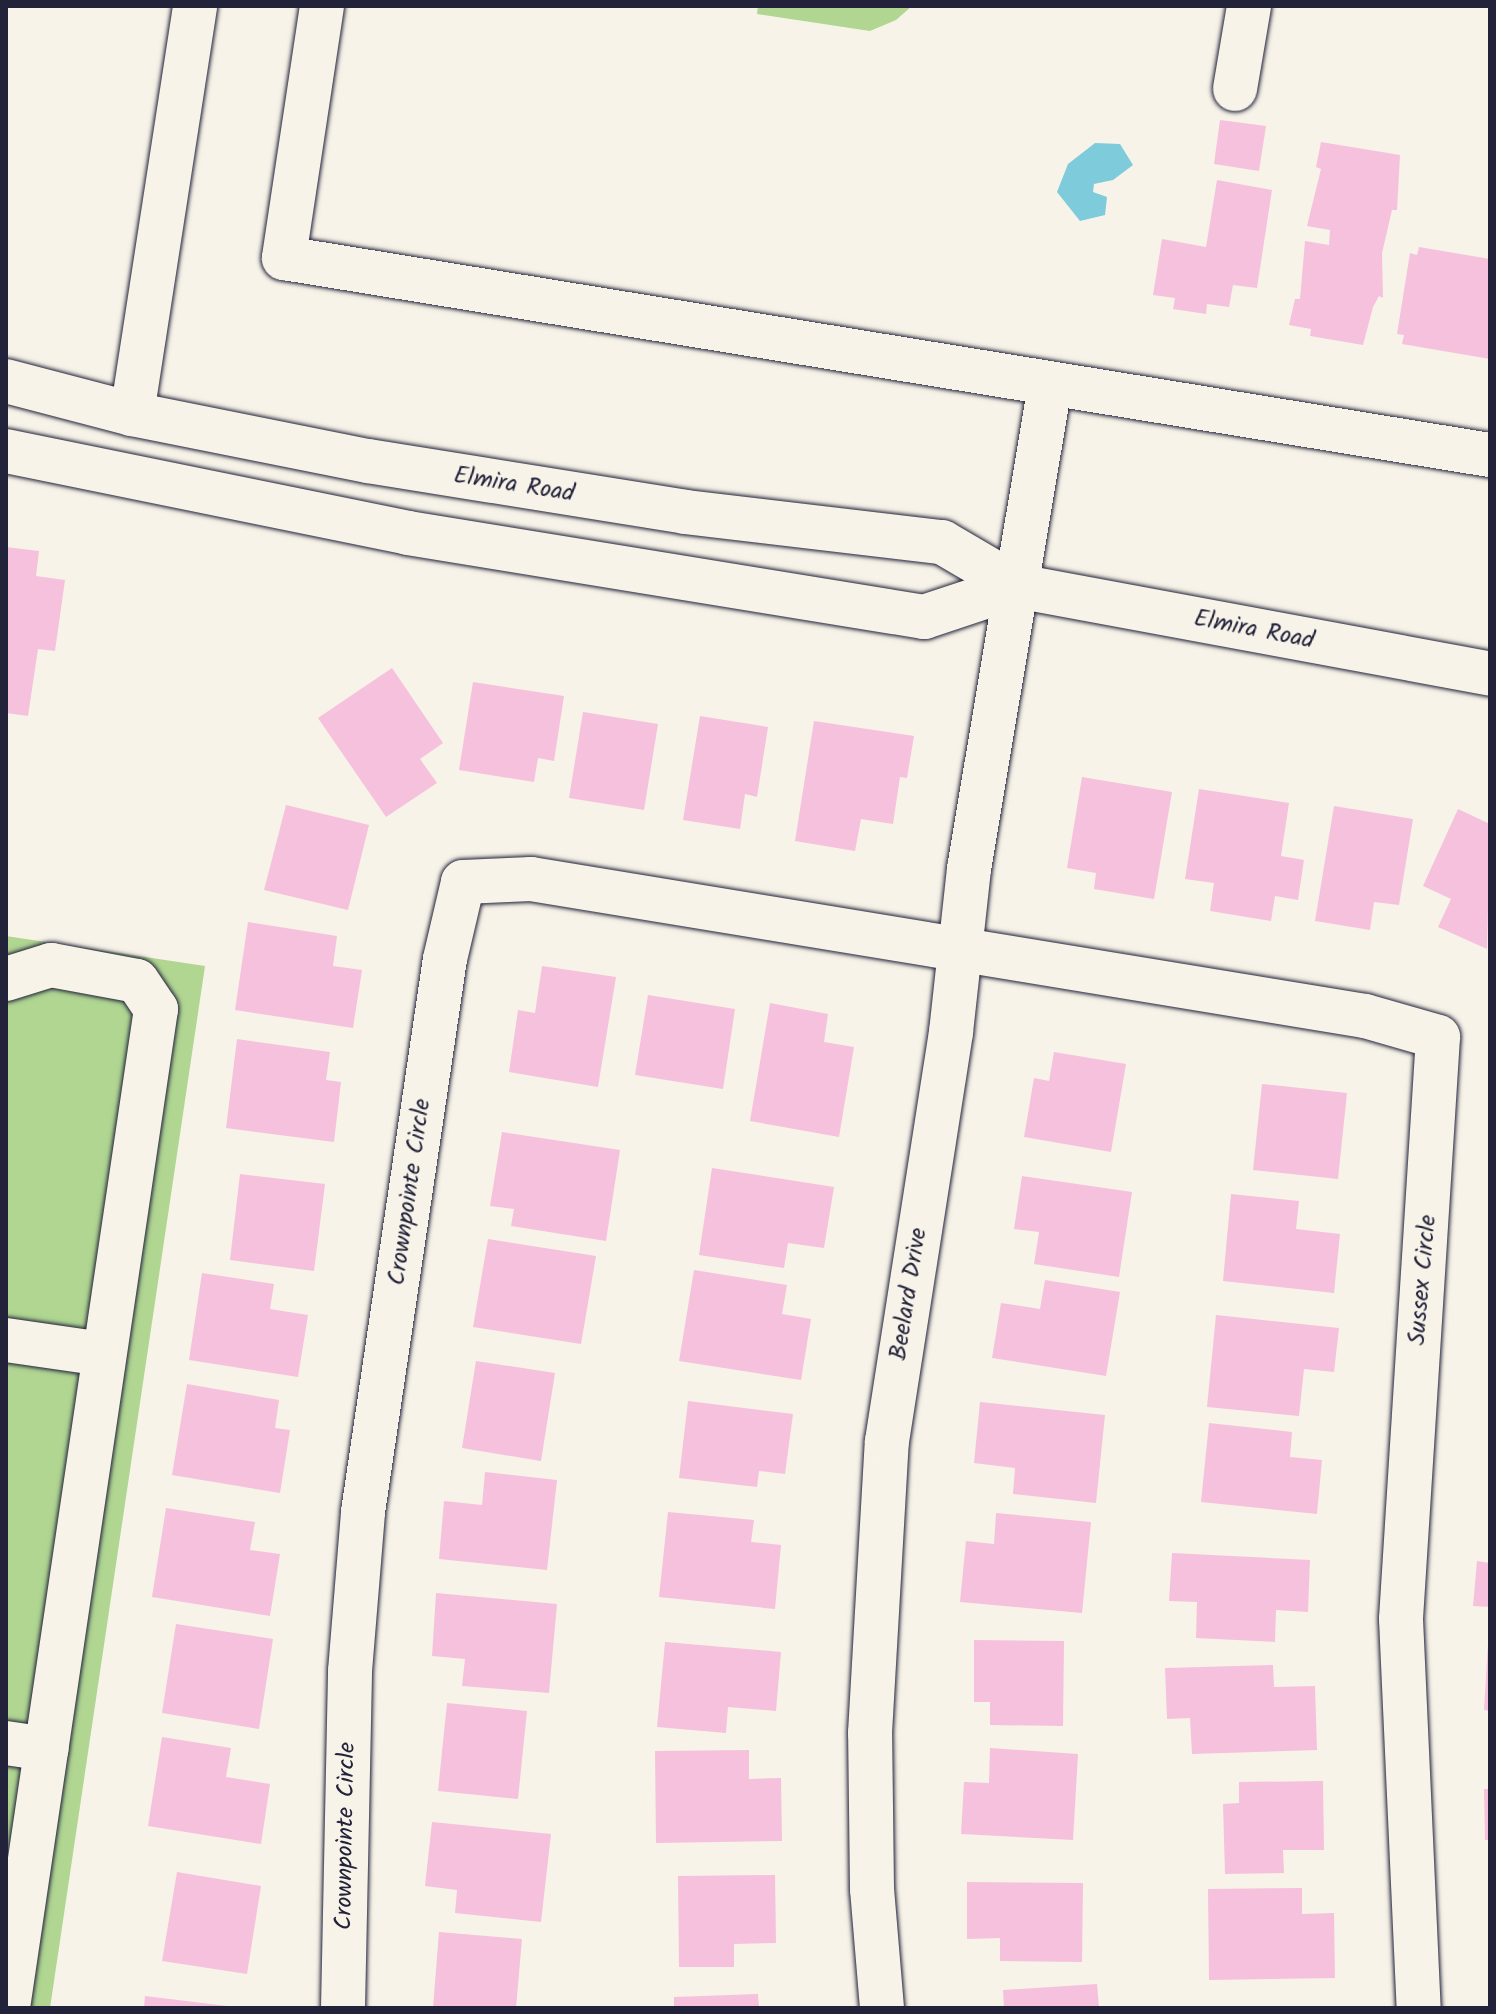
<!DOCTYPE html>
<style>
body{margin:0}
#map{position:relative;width:1496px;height:2014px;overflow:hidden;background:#f7f3e8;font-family:Kalam,sans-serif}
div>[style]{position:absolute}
.green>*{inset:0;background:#b0d692}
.water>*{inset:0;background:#7dcbdb}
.building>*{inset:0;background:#f6c1dd}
.roads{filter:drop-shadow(0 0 2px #22223b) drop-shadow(0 0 2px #22223b)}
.minor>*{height:44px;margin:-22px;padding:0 22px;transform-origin:22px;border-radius:22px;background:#f7f3e8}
.major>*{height:44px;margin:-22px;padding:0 22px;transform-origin:22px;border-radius:22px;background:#f7f3e8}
span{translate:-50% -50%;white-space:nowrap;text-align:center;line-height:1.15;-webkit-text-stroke:6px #f7f3e8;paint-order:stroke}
.street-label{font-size:24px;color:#22223b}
.frame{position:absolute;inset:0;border:8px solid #22223b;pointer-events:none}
</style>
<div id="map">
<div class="green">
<i style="clip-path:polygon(758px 6px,912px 6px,896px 20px,870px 31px,757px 14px)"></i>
<i style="clip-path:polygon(6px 936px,205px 966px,50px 2008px,6px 2008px)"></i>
</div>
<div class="water">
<i style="clip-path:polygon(1095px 143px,1120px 144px,1133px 165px,1113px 180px,1094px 184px,1093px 192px,1107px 197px,1105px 215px,1080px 221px,1057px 192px,1068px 164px)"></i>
</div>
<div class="building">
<i style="clip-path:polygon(1220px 120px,1266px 126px,1259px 171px,1214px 164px)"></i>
<i style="clip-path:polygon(1321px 142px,1400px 155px,1397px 210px,1392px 210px,1382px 253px,1383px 298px,1379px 296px,1373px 307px,1363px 345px,1310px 336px,1311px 329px,1289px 325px,1295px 299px,1300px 299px,1305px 241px,1329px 245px,1330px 230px,1307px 226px,1321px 169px,1316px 167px)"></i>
<i style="clip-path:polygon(1217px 180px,1272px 190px,1257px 288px,1233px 285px,1229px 307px,1207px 304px,1206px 314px,1173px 309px,1175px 298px,1153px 295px,1162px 239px,1206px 247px)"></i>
<i style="clip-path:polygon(1419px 247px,1490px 259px,1490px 359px,1402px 344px,1404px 335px,1397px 334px,1410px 253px,1417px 255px)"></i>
<i style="clip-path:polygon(6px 547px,39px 551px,36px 576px,65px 580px,55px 651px,38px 649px,28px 716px,6px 713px)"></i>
<i style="clip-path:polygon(392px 668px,443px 743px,420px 759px,437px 783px,386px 817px,318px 718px)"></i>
<i style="clip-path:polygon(473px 682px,564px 696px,554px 761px,538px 758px,534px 782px,459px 770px)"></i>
<i style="clip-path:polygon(583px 712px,658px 724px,644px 810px,569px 798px)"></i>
<i style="clip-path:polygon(700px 716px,768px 727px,757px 797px,745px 794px,740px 829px,683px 820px)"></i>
<i style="clip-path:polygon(814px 721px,914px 736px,907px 778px,900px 777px,893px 824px,861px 819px,855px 851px,795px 841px)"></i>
<i style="clip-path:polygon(1082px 777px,1172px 792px,1154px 899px,1094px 889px,1096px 873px,1067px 868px)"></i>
<i style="clip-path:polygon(1199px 789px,1289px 803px,1281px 856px,1304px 860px,1298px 900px,1275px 896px,1271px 921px,1210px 911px,1214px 883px,1185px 879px)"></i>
<i style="clip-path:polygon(286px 805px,369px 825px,348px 910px,264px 890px)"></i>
<i style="clip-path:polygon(1334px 806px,1413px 819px,1399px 905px,1374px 902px,1370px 930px,1315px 921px)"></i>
<i style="clip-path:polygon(1458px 809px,1490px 824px,1487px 949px,1438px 927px,1451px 899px,1423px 886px)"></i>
<i style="clip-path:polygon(248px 922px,337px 936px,333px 966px,362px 970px,353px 1028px,235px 1010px)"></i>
<i style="clip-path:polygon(542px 966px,616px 977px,598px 1087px,509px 1072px,518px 1010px,535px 1013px)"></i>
<i style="clip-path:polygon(648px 995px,735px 1009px,723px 1089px,635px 1075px)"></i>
<i style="clip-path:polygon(770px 1003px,828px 1014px,824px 1042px,854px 1047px,839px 1137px,750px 1121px)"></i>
<i style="clip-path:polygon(237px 1039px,330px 1052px,326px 1080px,341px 1082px,334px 1142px,226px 1128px)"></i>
<i style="clip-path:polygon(1054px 1052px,1126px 1064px,1111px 1152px,1024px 1137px,1034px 1078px,1049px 1081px)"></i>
<i style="clip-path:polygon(1262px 1084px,1347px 1093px,1338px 1179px,1253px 1170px)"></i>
<i style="clip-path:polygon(502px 1132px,620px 1150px,606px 1241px,511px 1226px,514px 1209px,490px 1206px)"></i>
<i style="clip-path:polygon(712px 1168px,834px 1187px,824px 1248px,788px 1243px,784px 1268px,699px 1255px)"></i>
<i style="clip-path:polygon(240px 1174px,325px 1184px,314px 1271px,230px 1260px)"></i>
<i style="clip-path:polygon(1022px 1176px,1132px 1192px,1119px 1277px,1034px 1264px,1039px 1232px,1014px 1229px)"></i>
<i style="clip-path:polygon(1231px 1194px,1299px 1201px,1296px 1229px,1340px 1234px,1334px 1293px,1223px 1281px)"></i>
<i style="clip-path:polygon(488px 1239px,596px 1256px,581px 1344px,473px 1327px)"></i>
<i style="clip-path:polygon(694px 1270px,787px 1285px,782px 1314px,811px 1319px,801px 1380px,679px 1361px)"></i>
<i style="clip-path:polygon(202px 1273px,274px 1284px,270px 1309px,308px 1315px,298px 1377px,189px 1360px)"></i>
<i style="clip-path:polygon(1045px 1280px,1120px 1292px,1106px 1376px,992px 1358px,1001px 1303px,1040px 1309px)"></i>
<i style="clip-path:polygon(1216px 1315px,1339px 1328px,1334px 1372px,1304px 1369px,1299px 1416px,1207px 1407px)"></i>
<i style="clip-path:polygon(476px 1361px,555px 1373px,541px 1461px,462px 1448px)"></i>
<i style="clip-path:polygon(187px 1384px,279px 1400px,275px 1428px,290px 1430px,280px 1493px,172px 1475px)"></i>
<i style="clip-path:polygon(688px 1401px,793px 1414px,785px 1474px,759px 1471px,757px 1487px,679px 1478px)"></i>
<i style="clip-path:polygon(980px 1402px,1105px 1415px,1096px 1503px,1013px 1494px,1015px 1468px,974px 1463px)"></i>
<i style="clip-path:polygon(1209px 1423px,1292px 1432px,1290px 1457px,1322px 1460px,1317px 1514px,1201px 1502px)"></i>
<i style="clip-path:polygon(485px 1472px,557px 1480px,547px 1570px,439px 1559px,444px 1501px,482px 1505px)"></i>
<i style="clip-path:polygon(166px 1508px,255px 1522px,250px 1550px,280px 1554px,270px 1616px,152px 1597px)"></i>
<i style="clip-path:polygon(668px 1512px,754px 1520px,751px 1542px,781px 1545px,775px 1609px,659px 1597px)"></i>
<i style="clip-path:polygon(996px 1513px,1091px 1522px,1082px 1613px,960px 1602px,966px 1541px,994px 1544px)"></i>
<i style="clip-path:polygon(1172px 1553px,1310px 1560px,1308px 1612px,1276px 1610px,1275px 1642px,1196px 1638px,1197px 1602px,1169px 1601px)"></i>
<i style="clip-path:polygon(1477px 1561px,1490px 1563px,1490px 1607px,1473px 1606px)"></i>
<i style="clip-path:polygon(436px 1593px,557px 1604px,549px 1693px,462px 1686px,465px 1659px,432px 1656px)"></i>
<i style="clip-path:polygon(176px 1624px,273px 1639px,259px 1729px,162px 1713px)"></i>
<i style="clip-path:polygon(974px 1640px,1064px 1641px,1063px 1726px,990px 1725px,990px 1702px,974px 1702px)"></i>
<i style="clip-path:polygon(665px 1642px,781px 1652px,776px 1711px,728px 1707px,726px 1733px,657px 1727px)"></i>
<i style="clip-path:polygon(1488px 1645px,1490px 1645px,1490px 1711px,1484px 1710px)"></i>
<i style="clip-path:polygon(1273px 1665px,1274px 1687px,1315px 1686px,1317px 1750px,1192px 1754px,1190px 1718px,1167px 1719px,1165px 1668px)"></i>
<i style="clip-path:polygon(447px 1703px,527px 1711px,518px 1799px,438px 1791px)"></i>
<i style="clip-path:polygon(162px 1737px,231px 1748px,226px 1777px,270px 1784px,261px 1844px,148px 1826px)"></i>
<i style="clip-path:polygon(990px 1748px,1078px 1754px,1073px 1840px,961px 1834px,964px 1782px,989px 1783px)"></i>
<i style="clip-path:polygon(749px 1750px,749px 1779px,781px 1778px,782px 1841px,656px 1843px,655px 1751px)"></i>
<i style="clip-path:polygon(1323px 1781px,1324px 1850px,1283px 1850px,1284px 1873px,1225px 1874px,1223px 1804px,1239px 1803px,1239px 1782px)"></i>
<i style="clip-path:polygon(1484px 1789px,1490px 1789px,1490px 1840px,1485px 1840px)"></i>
<i style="clip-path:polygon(432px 1822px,551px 1834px,541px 1922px,455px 1913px,457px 1890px,425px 1886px)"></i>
<i style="clip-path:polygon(177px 1872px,261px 1886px,247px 1974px,162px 1961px)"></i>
<i style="clip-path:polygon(775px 1875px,776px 1943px,734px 1944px,734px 1967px,679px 1967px,678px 1876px)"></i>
<i style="clip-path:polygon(967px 1882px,1083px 1883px,1082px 1962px,1000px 1961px,1000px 1938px,967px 1939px)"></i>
<i style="clip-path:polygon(1302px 1888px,1302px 1914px,1334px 1913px,1335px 1978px,1209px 1980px,1208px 1889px)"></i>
<i style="clip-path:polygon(439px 1932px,522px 1939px,516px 2008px,433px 2008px)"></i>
<i style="clip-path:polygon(1097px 1984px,1099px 2008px,1004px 2008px,1003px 1990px)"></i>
<i style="clip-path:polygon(758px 1994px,759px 2008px,674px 2008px,674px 1997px)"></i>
<i style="clip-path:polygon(145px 1996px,227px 2006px,227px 2008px,144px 2008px)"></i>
</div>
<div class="roads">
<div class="minor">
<i style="left:322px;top:6px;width:255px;rotate:98.6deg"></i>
<i style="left:284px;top:258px;width:1222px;rotate:9.28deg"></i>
<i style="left:1235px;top:89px;width:84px;rotate:-80.4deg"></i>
<i style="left:132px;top:414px;width:413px;rotate:-81.2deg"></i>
<i style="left:6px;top:979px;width:47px;rotate:-17.3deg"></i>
<i style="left:51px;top:965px;width:87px;rotate:10.5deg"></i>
<i style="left:137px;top:981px;width:34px;rotate:56deg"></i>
<i style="left:156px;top:1009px;width:1010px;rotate:98.43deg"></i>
<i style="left:6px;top:1340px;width:98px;rotate:8.2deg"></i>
<i style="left:6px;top:1743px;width:41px;rotate:8.3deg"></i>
<i style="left:343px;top:2008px;width:337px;rotate:-88.8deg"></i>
<i style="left:350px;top:1671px;width:160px;rotate:-85.3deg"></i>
<i style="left:363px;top:1512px;width:559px;rotate:-81.57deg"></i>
<i style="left:445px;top:959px;width:79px;rotate:-76.8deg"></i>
<i style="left:463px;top:882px;width:68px;rotate:-2.5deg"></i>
<i style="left:531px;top:879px;width:845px;rotate:9.33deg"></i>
<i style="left:1365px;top:1016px;width:76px;rotate:16deg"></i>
<i style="left:1438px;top:1037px;width:583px;rotate:93.64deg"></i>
<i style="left:1401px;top:1619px;width:389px;rotate:87.4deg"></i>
<i style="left:882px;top:2008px;width:119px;rotate:-94.8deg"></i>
<i style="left:872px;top:1889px;width:156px;rotate:-90.7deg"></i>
<i style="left:870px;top:1733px;width:292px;rotate:-86.7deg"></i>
<i style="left:887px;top:1441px;width:414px;rotate:-81.1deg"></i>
<i style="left:951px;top:1032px;width:164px;rotate:-83.7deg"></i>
<i style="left:969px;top:869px;width:492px;rotate:-80.5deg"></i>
</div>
<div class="major">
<i style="left:6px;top:381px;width:130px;rotate:14.7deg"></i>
<i style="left:132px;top:414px;width:241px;rotate:11.3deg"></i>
<i style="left:368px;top:461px;width:321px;rotate:9.1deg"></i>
<i style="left:685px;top:512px;width:259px;rotate:6.7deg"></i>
<i style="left:942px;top:542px;width:87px;rotate:30.4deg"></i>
<i style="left:1017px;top:586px;width:481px;rotate:10.5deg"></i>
<i style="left:6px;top:451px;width:410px;rotate:11.5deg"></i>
<i style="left:408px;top:533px;width:523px;rotate:9.25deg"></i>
<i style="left:924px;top:617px;width:98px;rotate:-18.4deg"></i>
</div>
</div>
<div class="street-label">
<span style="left:514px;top:485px;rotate:9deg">Elmira Road</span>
<span style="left:1254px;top:630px;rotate:11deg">Elmira Road</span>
<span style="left:410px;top:1192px;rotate:-82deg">Crownpointe Circle</span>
<span style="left:1423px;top:1280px;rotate:-85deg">Sussex Circle</span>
<span style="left:909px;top:1294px;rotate:-81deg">Beelard Drive</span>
<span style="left:346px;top:1836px;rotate:-89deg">Crownpointe Circle</span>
</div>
<div class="frame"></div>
</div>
